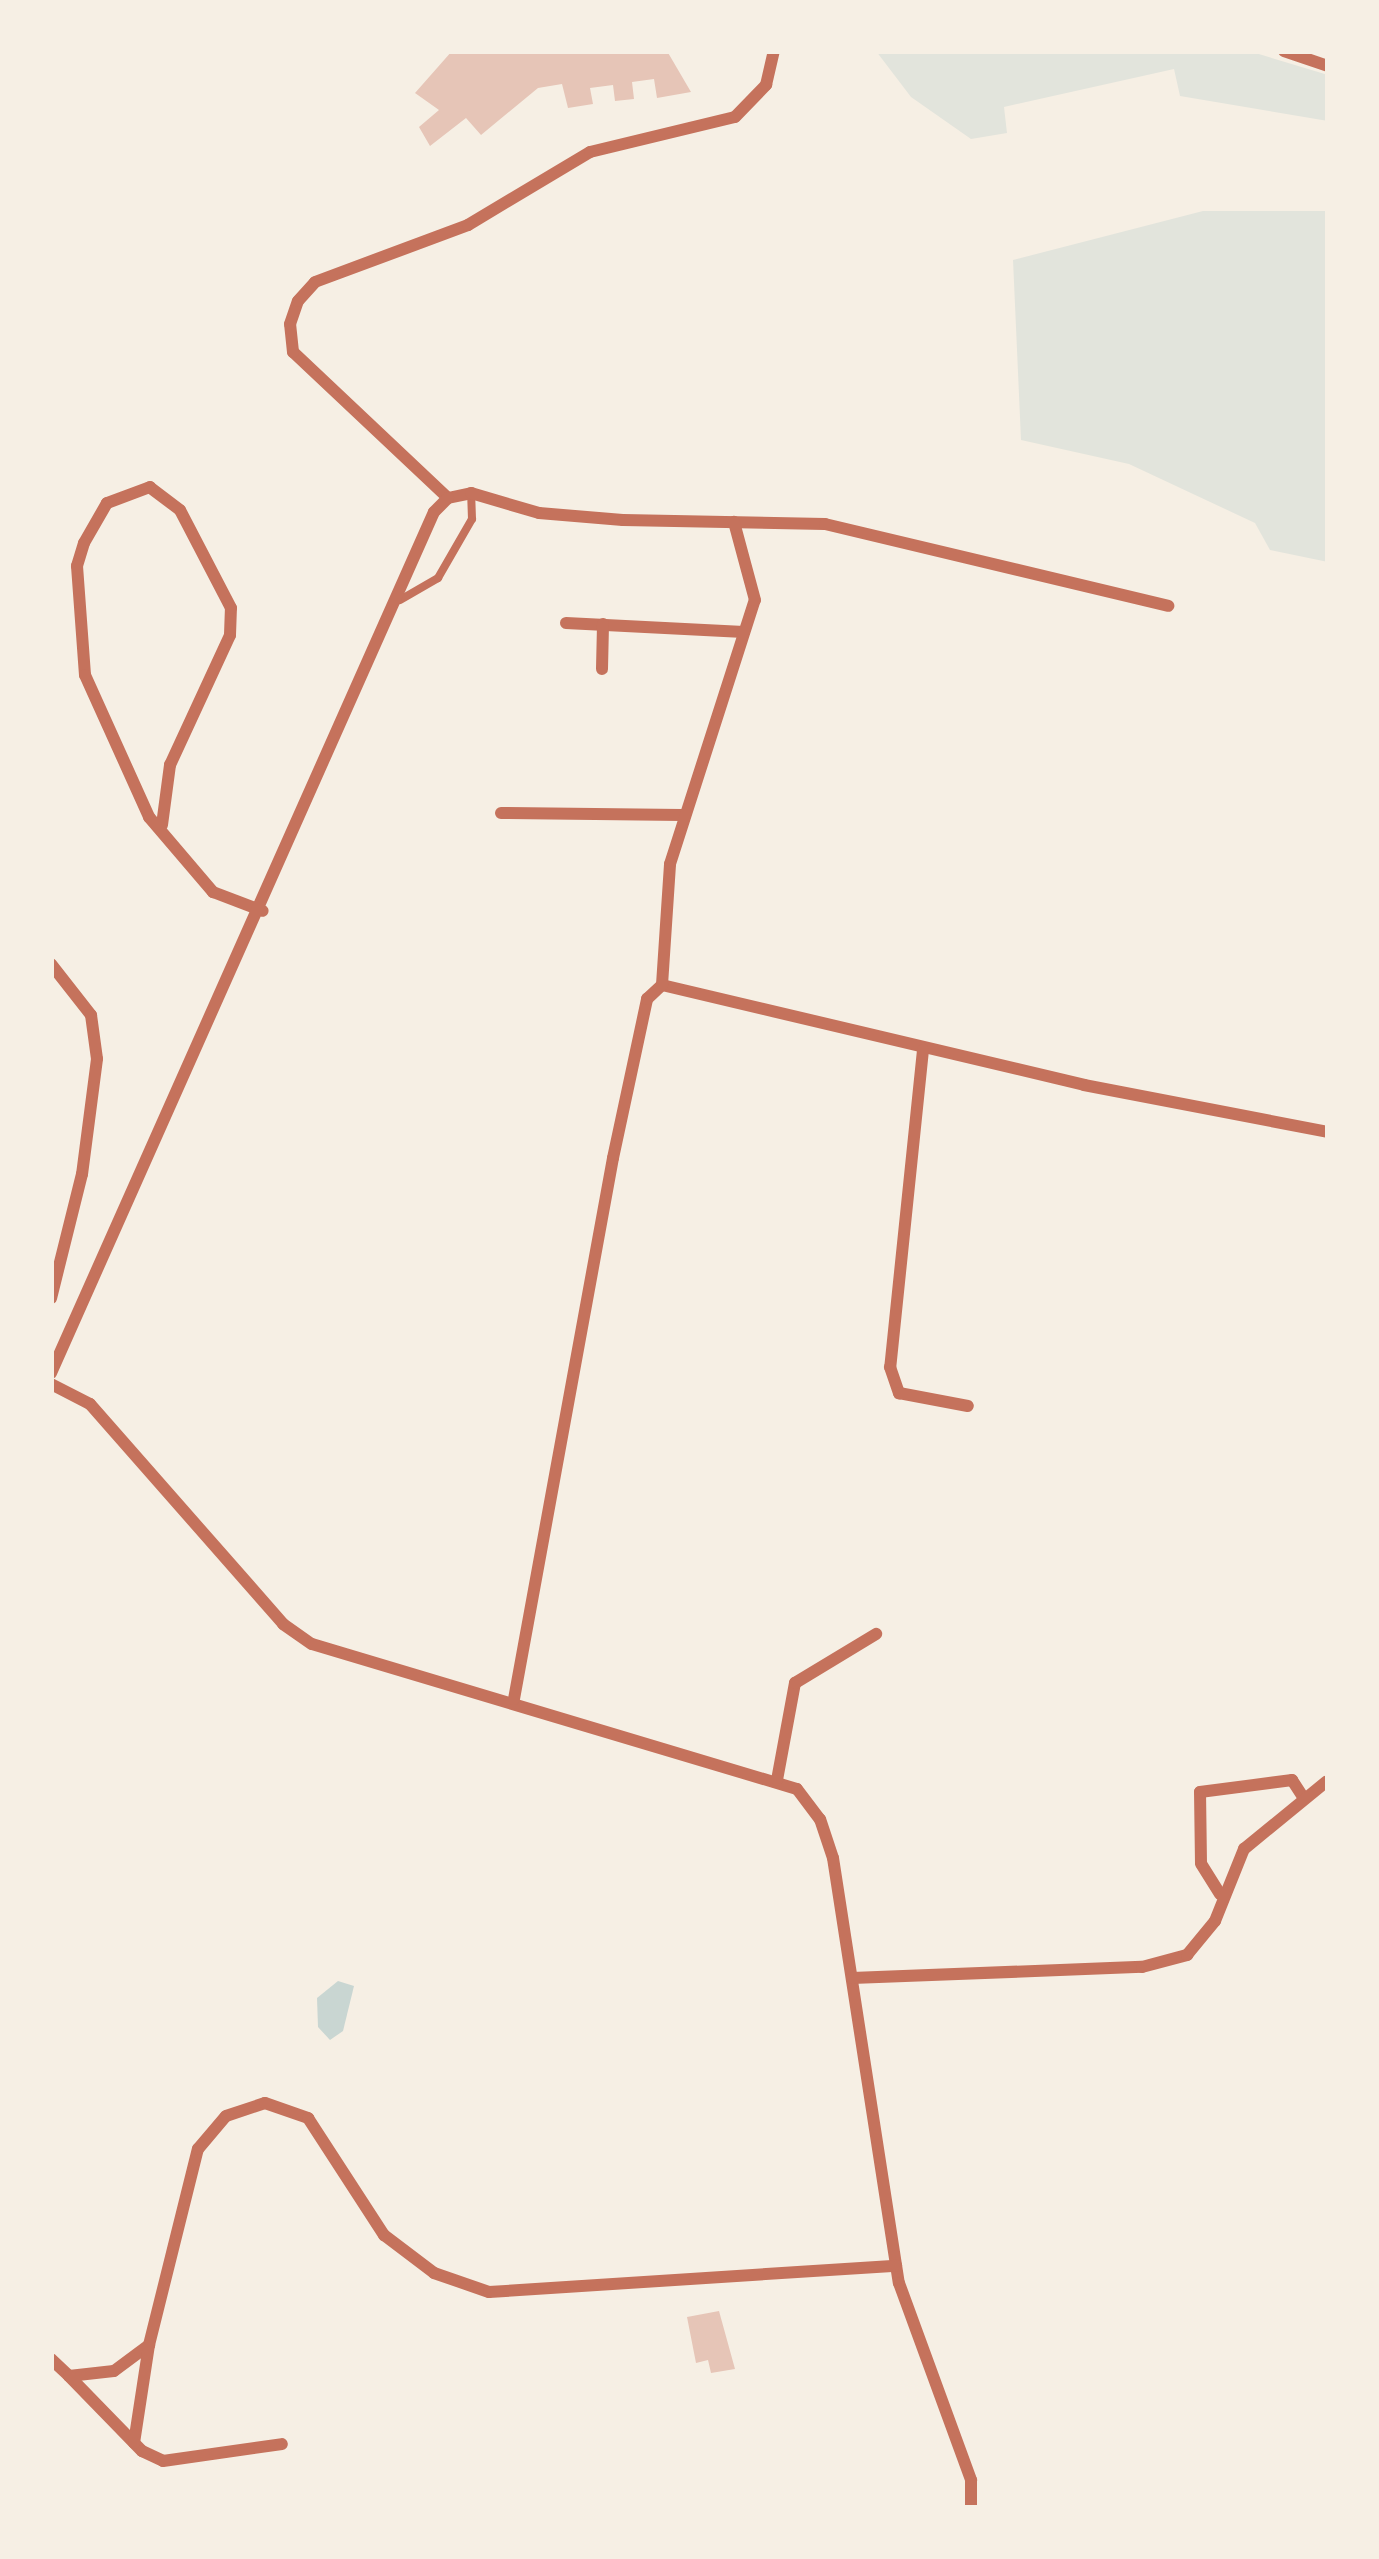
<!DOCTYPE html>
<style>
body{margin:0}
#map{position:relative;width:1379px;height:2559px;overflow:hidden;background:#f6efe4;font-family:Commissioner,sans-serif}
div>[style]{position:absolute}
.green>*{inset:0;background:#e2e4dc}
.water>*{inset:0;background:#c9d6d2}
.building>*{inset:0;background:#e6c5b7}
.service>*{height:8px;margin:-4px;padding:0 4px;transform-origin:4px;border-radius:4px;background:#c5725c}
.minor>*{height:12px;margin:-6px;padding:0 6px;transform-origin:6px;border-radius:6px;background:#c5725c}
span{translate:-50% -50%;white-space:nowrap;text-align:center;line-height:1.15;-webkit-text-stroke:12px #f6efe4;paint-order:stroke}
.frame{position:absolute;inset:0;border:54px solid #f6efe4;pointer-events:none}
</style>
<div id="map">
<div class="green">
<i style="clip-path:polygon(876px 51px,1249px 51px,1328px 75px,1328px 121px,1180px 96px,1174px 69px,1004px 107px,1007px 133px,971px 139px,911px 97px)"></i>
<i style="clip-path:polygon(1203px 211px,1328px 211px,1328px 562px,1270px 550px,1255px 523px,1129px 464px,1021px 440px,1013px 260px)"></i>
</div>
<div class="water">
<i style="clip-path:polygon(338px 1981px,354px 1986px,343px 2031px,330px 2040px,318px 2027px,317px 1998px)"></i>
</div>
<div class="building">
<i style="clip-path:polygon(452px 51px,667px 51px,691px 92px,657px 98px,654px 79px,632px 82px,634px 99px,615px 101px,613px 85px,590px 88px,593px 104px,568px 108px,562px 84px,538px 88px,481px 135px,466px 118px,430px 146px,419px 127px,439px 110px,415px 93px)"></i>
<i style="clip-path:polygon(719px 2311px,735px 2369px,711px 2373px,708px 2360px,696px 2363px,687px 2317px)"></i>
</div>
<div class="service">
<i style="left:400px;top:600px;width:44px;rotate:-30.1deg"></i>
<i style="left:438px;top:578px;width:68px;rotate:-60deg"></i>
<i style="left:472px;top:519px;width:25px;rotate:-92deg"></i>
</div>
<div class="minor">
<i style="left:1284px;top:51px;width:46px;rotate:18.8deg"></i>
<i style="left:448px;top:498px;width:213px;rotate:-136.7deg"></i>
<i style="left:293px;top:352px;width:28px;rotate:-96deg"></i>
<i style="left:290px;top:324px;width:24px;rotate:-71deg"></i>
<i style="left:298px;top:301px;width:25px;rotate:-48deg"></i>
<i style="left:315px;top:282px;width:163px;rotate:-20.4deg"></i>
<i style="left:468px;top:225px;width:142px;rotate:-30.9deg"></i>
<i style="left:590px;top:152px;width:149px;rotate:-13.6deg"></i>
<i style="left:735px;top:117px;width:45px;rotate:-45.9deg"></i>
<i style="left:766px;top:85px;width:35px;rotate:-77deg"></i>
<i style="left:448px;top:498px;width:24px;rotate:-12deg"></i>
<i style="left:471px;top:493px;width:71px;rotate:16.4deg"></i>
<i style="left:539px;top:513px;width:84px;rotate:4.8deg"></i>
<i style="left:623px;top:520px;width:202px;rotate:1.1deg"></i>
<i style="left:825px;top:524px;width:353px;rotate:13.4deg"></i>
<i style="left:566px;top:623px;width:178px;rotate:2.9deg"></i>
<i style="left:602px;top:669px;width:45px;rotate:-88.7deg"></i>
<i style="left:501px;top:813px;width:181px;rotate:0.6deg"></i>
<i style="left:162px;top:825px;width:61px;rotate:-82.4deg"></i>
<i style="left:170px;top:765px;width:143px;rotate:-65.2deg"></i>
<i style="left:230px;top:635px;width:27px;rotate:-88deg"></i>
<i style="left:231px;top:608px;width:110px;rotate:-117.5deg"></i>
<i style="left:180px;top:510px;width:38px;rotate:-143deg"></i>
<i style="left:150px;top:487px;width:46px;rotate:159.6deg"></i>
<i style="left:107px;top:503px;width:46px;rotate:119.9deg"></i>
<i style="left:84px;top:543px;width:24px;rotate:107deg"></i>
<i style="left:77px;top:566px;width:109px;rotate:85.8deg"></i>
<i style="left:85px;top:675px;width:156px;rotate:65.7deg"></i>
<i style="left:149px;top:817px;width:99px;rotate:49.5deg"></i>
<i style="left:213px;top:892px;width:53px;rotate:20.8deg"></i>
<i style="left:51px;top:964px;width:65px;rotate:51.9deg"></i>
<i style="left:91px;top:1015px;width:44px;rotate:82.2deg"></i>
<i style="left:97px;top:1059px;width:116px;rotate:97.4deg"></i>
<i style="left:82px;top:1174px;width:128px;rotate:104deg"></i>
<i style="left:662px;top:985px;width:434px;rotate:13.3deg"></i>
<i style="left:1084px;top:1085px;width:248px;rotate:10.9deg"></i>
<i style="left:662px;top:985px;width:121px;rotate:-86.2deg"></i>
<i style="left:670px;top:864px;width:277px;rotate:-72.2deg"></i>
<i style="left:755px;top:600px;width:81px;rotate:-105.1deg"></i>
<i style="left:923px;top:1050px;width:319px;rotate:95.9deg"></i>
<i style="left:890px;top:1367px;width:28px;rotate:71deg"></i>
<i style="left:899px;top:1393px;width:70px;rotate:10.7deg"></i>
<i style="left:51px;top:1373px;width:942px;rotate:-66.02deg"></i>
<i style="left:434px;top:512px;width:20px;rotate:-45deg"></i>
<i style="left:51px;top:1384px;width:44px;rotate:27.1deg"></i>
<i style="left:90px;top:1404px;width:293px;rotate:48.7deg"></i>
<i style="left:283px;top:1624px;width:35px;rotate:35deg"></i>
<i style="left:312px;top:1644px;width:506px;rotate:16.65deg"></i>
<i style="left:797px;top:1789px;width:38px;rotate:53deg"></i>
<i style="left:820px;top:1819px;width:41px;rotate:71.6deg"></i>
<i style="left:833px;top:1858px;width:430px;rotate:81.2deg"></i>
<i style="left:899px;top:2283px;width:210px;rotate:69.9deg"></i>
<i style="left:971px;top:2480px;width:28px;rotate:90deg"></i>
<i style="left:514px;top:1699px;width:550px;rotate:-79.63deg"></i>
<i style="left:613px;top:1158px;width:163px;rotate:-77.9deg"></i>
<i style="left:647px;top:999px;width:21px;rotate:-43deg"></i>
<i style="left:777px;top:1780px;width:99px;rotate:-79.5deg"></i>
<i style="left:795px;top:1683px;width:95px;rotate:-31.2deg"></i>
<i style="left:1220px;top:1894px;width:36px;rotate:-122deg"></i>
<i style="left:1201px;top:1863px;width:71px;rotate:-90.8deg"></i>
<i style="left:1200px;top:1792px;width:93px;rotate:-7.4deg"></i>
<i style="left:1292px;top:1780px;width:20px;rotate:57deg"></i>
<i style="left:852px;top:1978px;width:290px;rotate:-2.2deg"></i>
<i style="left:1142px;top:1967px;width:47px;rotate:-14.9deg"></i>
<i style="left:1187px;top:1955px;width:44px;rotate:-50.5deg"></i>
<i style="left:1215px;top:1921px;width:78px;rotate:-68.1deg"></i>
<i style="left:1244px;top:1849px;width:106px;rotate:-39.3deg"></i>
<i style="left:51px;top:2359px;width:25px;rotate:43deg"></i>
<i style="left:69px;top:2376px;width:45px;rotate:-6.3deg"></i>
<i style="left:114px;top:2371px;width:44px;rotate:-36.6deg"></i>
<i style="left:149px;top:2345px;width:202px;rotate:-76deg"></i>
<i style="left:198px;top:2149px;width:43px;rotate:-49.7deg"></i>
<i style="left:226px;top:2116px;width:41px;rotate:-18.4deg"></i>
<i style="left:265px;top:2103px;width:46px;rotate:19.2deg"></i>
<i style="left:308px;top:2118px;width:140px;rotate:57deg"></i>
<i style="left:384px;top:2235px;width:63px;rotate:37.2deg"></i>
<i style="left:434px;top:2273px;width:58px;rotate:19.1deg"></i>
<i style="left:489px;top:2292px;width:408px;rotate:-3.7deg"></i>
<i style="left:69px;top:2376px;width:105px;rotate:45.8deg"></i>
<i style="left:142px;top:2451px;width:23px;rotate:25deg"></i>
<i style="left:163px;top:2461px;width:120px;rotate:-8.1deg"></i>
<i style="left:134px;top:2443px;width:99px;rotate:-81.3deg"></i>
</div>
<div class="frame"></div>
</div>
